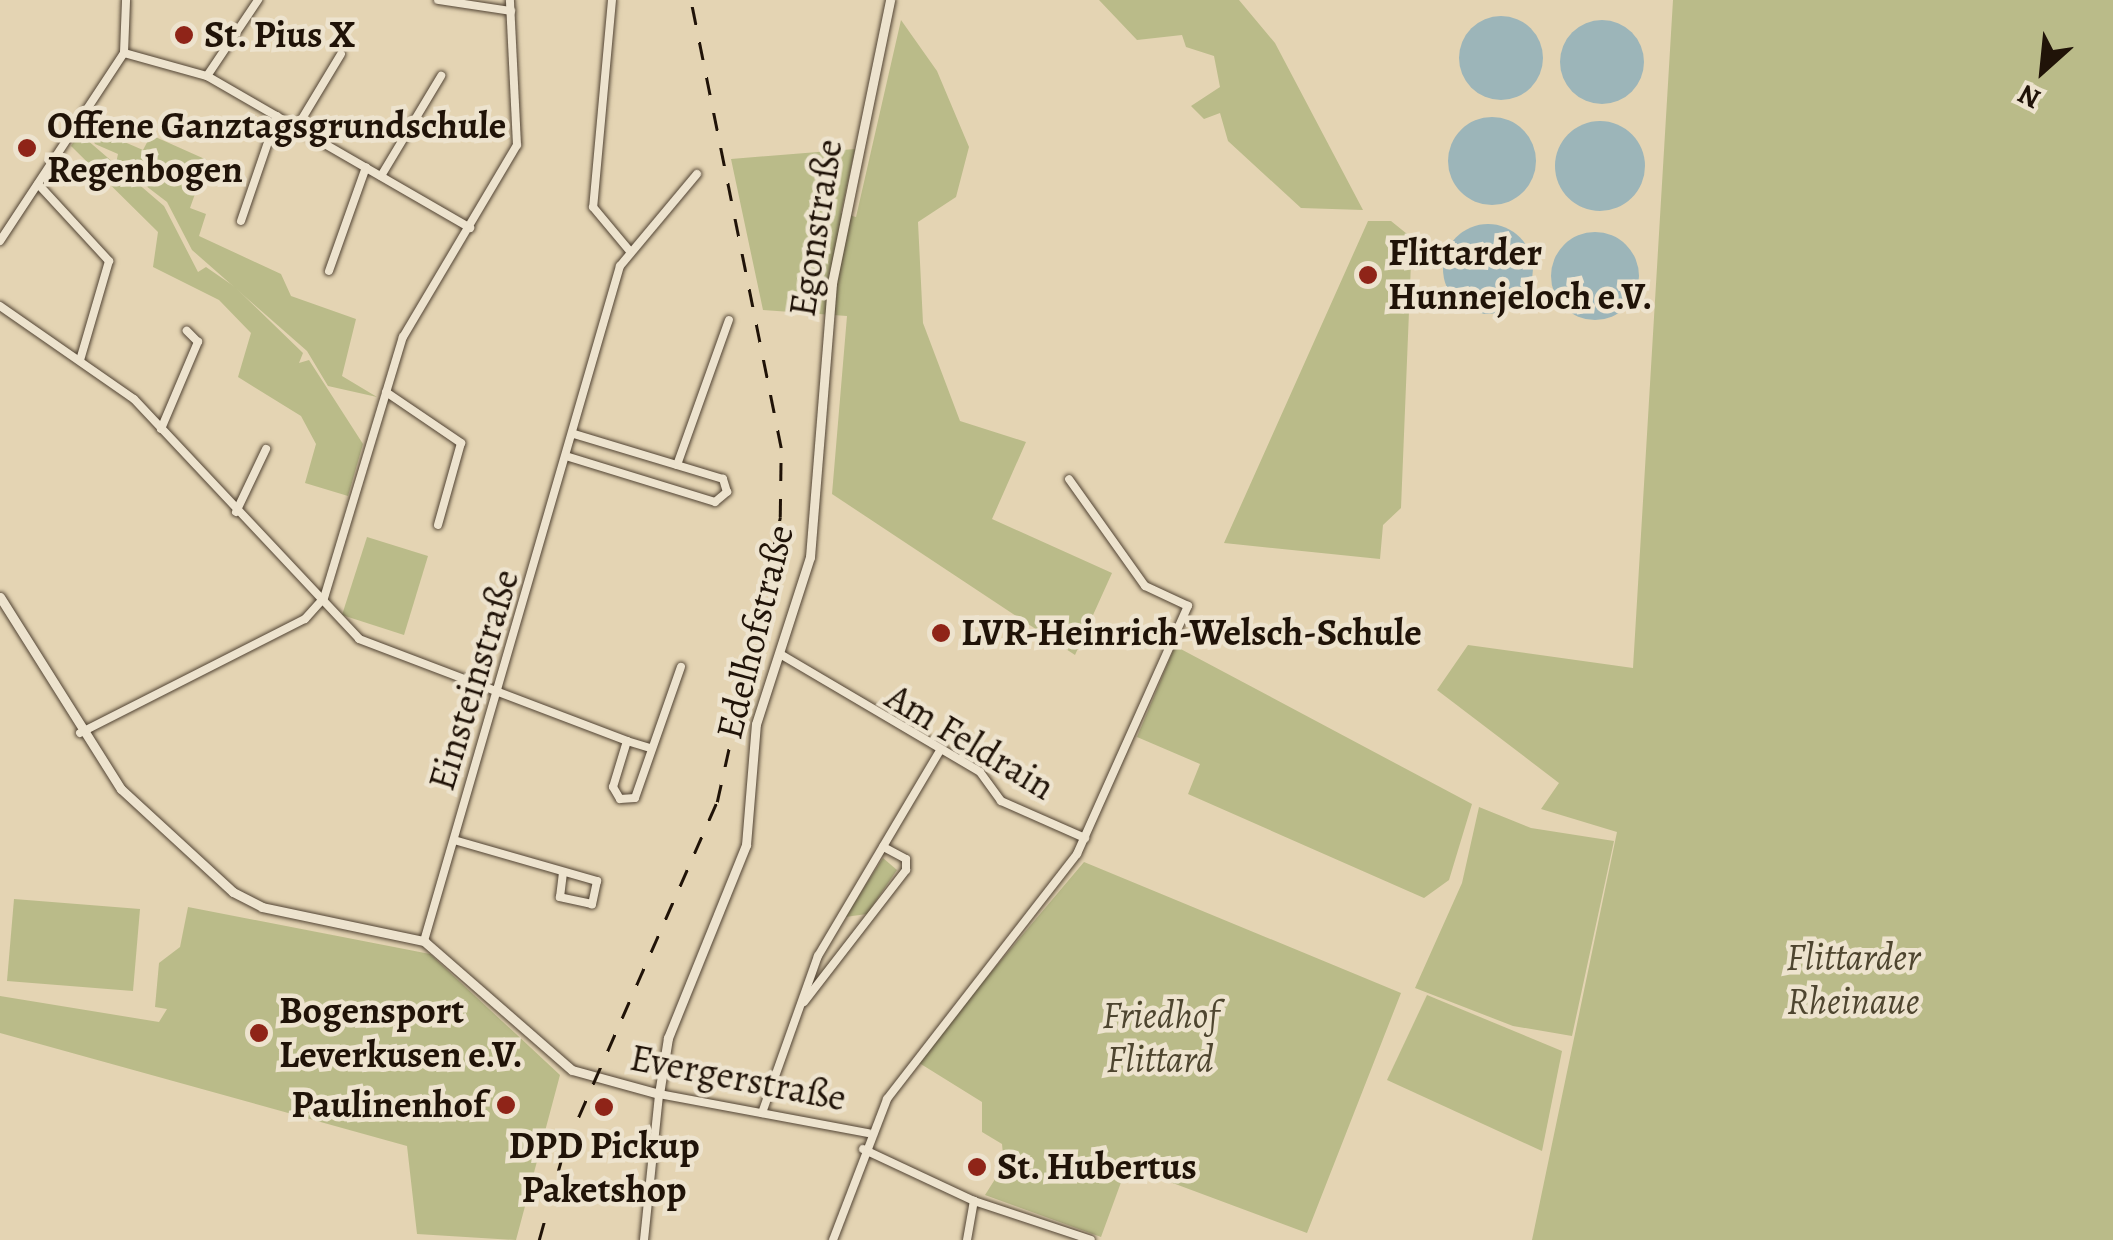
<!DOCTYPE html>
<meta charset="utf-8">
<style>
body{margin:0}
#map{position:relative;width:2113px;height:1240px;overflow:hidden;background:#e4d4b3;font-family:Alegreya,serif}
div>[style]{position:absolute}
.green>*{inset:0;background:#babb89}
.water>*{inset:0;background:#9cb5b9}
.round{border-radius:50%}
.roads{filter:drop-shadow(0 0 2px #514333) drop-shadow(0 0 2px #514333)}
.minor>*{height:8px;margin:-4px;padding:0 4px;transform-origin:4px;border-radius:4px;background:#ede3ce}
.tertiary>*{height:9px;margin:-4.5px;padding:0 4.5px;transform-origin:4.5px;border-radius:4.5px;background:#ede3ce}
.rail>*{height:2.5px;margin-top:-1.25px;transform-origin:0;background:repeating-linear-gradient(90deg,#201308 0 18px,transparent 0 36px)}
.dots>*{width:28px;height:28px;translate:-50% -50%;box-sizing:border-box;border:5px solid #ede3ce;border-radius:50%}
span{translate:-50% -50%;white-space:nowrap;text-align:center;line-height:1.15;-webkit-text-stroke:9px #ede3ce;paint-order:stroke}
.poi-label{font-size:38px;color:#201308;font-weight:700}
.left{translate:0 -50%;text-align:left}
.right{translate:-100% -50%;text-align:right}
.street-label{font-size:38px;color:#201308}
.park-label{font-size:38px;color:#4e452f;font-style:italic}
.north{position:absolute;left:1993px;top:20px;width:100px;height:100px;-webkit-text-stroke:8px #ede3ce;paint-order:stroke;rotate:207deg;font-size:28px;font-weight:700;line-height:40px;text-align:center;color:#201308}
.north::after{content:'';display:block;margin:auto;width:35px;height:45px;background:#201308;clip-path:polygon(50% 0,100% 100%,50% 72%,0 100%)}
</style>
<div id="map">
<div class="green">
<i style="clip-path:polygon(1099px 0,1239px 0,1275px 43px,1363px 210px,1301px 208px,1228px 141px,1220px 113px,1204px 119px,1191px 106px,1220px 87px,1214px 56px,1186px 47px,1182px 35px,1137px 40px)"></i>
<i style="clip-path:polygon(1673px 0,2113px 0,2113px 1240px,1532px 1240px,1617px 832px,1541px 809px,1559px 783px,1437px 690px,1468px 645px,1633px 668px)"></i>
<i style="clip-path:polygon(901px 20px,937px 71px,969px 147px,956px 197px,918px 222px,923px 323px,960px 421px,1026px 442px,992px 519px,1112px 573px,1075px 655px,832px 494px,847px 316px,763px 310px,731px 159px,855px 149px,841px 213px,856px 217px)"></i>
<i style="clip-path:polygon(85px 125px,143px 150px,151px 135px,207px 160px,190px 208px,206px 214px,199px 236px,281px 274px,291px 296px,356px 319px,342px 376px,377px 397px,328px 386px,307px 351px,192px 250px,167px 202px,116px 163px,118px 154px,95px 144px)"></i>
<i style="clip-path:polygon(79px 133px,164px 206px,198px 272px,206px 267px,235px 287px,303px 353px,299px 363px,309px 360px,363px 444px,348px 496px,305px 483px,316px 444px,301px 416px,238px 377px,251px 333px,219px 300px,153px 267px,158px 232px,71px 146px)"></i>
<i style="clip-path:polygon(1368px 221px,1391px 221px,1412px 238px,1401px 508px,1383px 525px,1380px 559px,1224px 543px)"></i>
<i style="clip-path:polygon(367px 537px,428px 556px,404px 635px,342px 615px)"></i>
<i style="clip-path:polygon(1175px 646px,1472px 804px,1449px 880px,1424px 898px,1188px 794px,1200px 764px,1137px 737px)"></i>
<i style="clip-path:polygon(1479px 807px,1531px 828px,1614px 841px,1572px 1036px,1513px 1026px,1415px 988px,1462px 883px)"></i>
<i style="clip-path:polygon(883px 858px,897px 870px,867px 914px,845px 917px)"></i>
<i style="clip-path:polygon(1084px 862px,1401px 993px,1307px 1233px,1127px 1166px,1101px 1237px,985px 1195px,1004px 1165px,1002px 1144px,982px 1132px,982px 1102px,916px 1061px)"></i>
<i style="clip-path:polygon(14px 899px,140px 909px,133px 991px,7px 981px)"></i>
<i style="clip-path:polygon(188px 907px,430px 954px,560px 1075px,516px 1240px,417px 1234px,407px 1146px,0 1033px,0 996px,159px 1022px,167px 1009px,155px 1007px,159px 963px,180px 947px)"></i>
<i style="clip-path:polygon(1427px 995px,1562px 1051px,1542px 1151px,1387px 1080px)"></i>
</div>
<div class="water">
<i class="round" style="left:1459px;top:16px;width:84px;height:84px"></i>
<i class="round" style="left:1560px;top:20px;width:84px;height:84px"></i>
<i class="round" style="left:1448px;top:117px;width:88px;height:88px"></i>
<i class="round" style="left:1555px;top:121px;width:90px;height:90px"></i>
<i class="round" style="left:1443px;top:224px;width:90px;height:90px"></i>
<i class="round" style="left:1551px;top:232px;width:88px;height:88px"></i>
</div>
<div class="roads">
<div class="minor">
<i style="left:438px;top:0;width:74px;rotate:8.6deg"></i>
<i style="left:612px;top:0;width:208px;rotate:95.2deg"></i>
<i style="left:593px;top:207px;width:56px;rotate:50.1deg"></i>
<i style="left:124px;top:53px;width:86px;rotate:15.5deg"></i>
<i style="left:207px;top:76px;width:304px;rotate:30deg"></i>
<i style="left:207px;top:76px;width:92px;rotate:-56.1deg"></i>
<i style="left:297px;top:127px;width:85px;rotate:-58.9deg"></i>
<i style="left:381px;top:176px;width:117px;rotate:-59deg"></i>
<i style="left:38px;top:184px;width:105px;rotate:47.3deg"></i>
<i style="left:109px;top:261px;width:103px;rotate:106.3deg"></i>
<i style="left:241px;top:221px;width:111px;rotate:-71.1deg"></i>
<i style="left:0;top:241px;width:225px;rotate:-56.6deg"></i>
<i style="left:124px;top:53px;width:53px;rotate:-87.8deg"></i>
<i style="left:329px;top:271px;width:110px;rotate:-70.4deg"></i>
<i style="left:0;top:306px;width:163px;rotate:34.8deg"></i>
<i style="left:134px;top:399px;width:329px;rotate:46.8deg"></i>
<i style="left:359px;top:639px;width:287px;rotate:20.8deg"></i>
<i style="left:386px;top:392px;width:91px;rotate:34.2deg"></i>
<i style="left:461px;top:443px;width:85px;rotate:105.7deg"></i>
<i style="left:161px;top:429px;width:95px;rotate:-67deg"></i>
<i style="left:198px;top:342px;width:16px;rotate:-135deg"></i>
<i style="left:569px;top:457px;width:153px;rotate:17.1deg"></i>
<i style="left:715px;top:502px;width:16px;rotate:-40deg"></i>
<i style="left:727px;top:492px;width:14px;rotate:-107deg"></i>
<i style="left:723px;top:479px;width:156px;rotate:-163.2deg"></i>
<i style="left:677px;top:465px;width:154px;rotate:-70.3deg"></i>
<i style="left:236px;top:512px;width:70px;rotate:-64.5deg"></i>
<i style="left:780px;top:654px;width:232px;rotate:30.5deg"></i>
<i style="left:980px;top:772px;width:36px;rotate:54deg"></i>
<i style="left:1001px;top:801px;width:92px;rotate:23.8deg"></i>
<i style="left:80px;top:733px;width:252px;rotate:-26.9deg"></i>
<i style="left:305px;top:619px;width:28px;rotate:-48deg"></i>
<i style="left:324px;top:598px;width:273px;rotate:-73.2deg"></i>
<i style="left:403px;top:337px;width:223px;rotate:-59.3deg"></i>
<i style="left:517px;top:145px;width:145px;rotate:-92.8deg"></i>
<i style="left:650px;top:748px;width:24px;rotate:-163deg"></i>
<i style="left:627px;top:741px;width:48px;rotate:106.9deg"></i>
<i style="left:613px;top:787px;width:14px;rotate:60deg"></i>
<i style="left:620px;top:799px;width:15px;rotate:-4deg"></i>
<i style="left:635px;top:798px;width:139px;rotate:-70.7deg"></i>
<i style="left:454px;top:840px;width:149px;rotate:16deg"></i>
<i style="left:597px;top:881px;width:24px;rotate:102deg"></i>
<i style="left:592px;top:904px;width:33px;rotate:-168deg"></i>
<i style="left:560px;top:897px;width:25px;rotate:-83deg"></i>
<i style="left:424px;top:941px;width:703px;rotate:-73.81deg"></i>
<i style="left:620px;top:266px;width:120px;rotate:-50.1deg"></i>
<i style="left:804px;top:1002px;width:167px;rotate:-52.3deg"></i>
<i style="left:906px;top:870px;width:11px;rotate:-90deg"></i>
<i style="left:906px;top:859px;width:26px;rotate:-152deg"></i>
<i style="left:762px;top:1113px;width:167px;rotate:-70.4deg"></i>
<i style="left:818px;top:956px;width:237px;rotate:-59.3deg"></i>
<i style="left:863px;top:1149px;width:123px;rotate:25.1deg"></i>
<i style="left:974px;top:1201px;width:123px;rotate:18.4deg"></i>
<i style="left:644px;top:1240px;width:147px;rotate:-84.1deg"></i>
<i style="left:659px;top:1094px;width:213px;rotate:10.6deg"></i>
<i style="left:833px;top:1240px;width:151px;rotate:-69deg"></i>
<i style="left:887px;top:1099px;width:310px;rotate:-52.2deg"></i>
<i style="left:1077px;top:854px;width:272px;rotate:-65.9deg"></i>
<i style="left:1188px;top:606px;width:47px;rotate:-155.1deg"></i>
<i style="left:1145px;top:586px;width:131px;rotate:-125.4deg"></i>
<i style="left:967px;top:1240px;width:40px;rotate:-80deg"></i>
</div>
<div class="tertiary">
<i style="left:0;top:597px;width:227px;rotate:57.8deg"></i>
<i style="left:121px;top:789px;width:152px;rotate:42.6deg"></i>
<i style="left:233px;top:892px;width:33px;rotate:27deg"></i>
<i style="left:262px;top:907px;width:166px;rotate:11.9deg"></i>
<i style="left:424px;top:941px;width:196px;rotate:41.1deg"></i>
<i style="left:572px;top:1070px;width:90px;rotate:15.4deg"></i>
<i style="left:659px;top:1094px;width:57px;rotate:-80.9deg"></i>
<i style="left:668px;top:1038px;width:208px;rotate:-68deg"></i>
<i style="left:746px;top:845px;width:121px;rotate:-85.3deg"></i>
<i style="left:756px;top:724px;width:176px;rotate:-72.1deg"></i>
<i style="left:810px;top:557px;width:275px;rotate:-85.4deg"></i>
<i style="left:832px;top:283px;width:289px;rotate:-78.4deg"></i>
</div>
</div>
<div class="rail">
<i style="left:539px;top:1240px;width:93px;rotate:-74.5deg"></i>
<i style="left:564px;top:1150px;width:380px;rotate:-66.3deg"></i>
<i style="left:717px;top:802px;width:292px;rotate:-77.5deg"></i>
<i style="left:780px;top:517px;width:69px;rotate:-89.2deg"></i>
<i style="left:781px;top:448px;width:457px;rotate:-101.4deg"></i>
</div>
<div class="dots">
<i style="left:184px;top:35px;background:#8f2418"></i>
<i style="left:27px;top:148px;background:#8f2418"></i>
<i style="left:1368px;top:275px;background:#8f2418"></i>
<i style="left:941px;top:633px;background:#8f2418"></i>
<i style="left:259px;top:1033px;background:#8f2418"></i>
<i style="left:506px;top:1105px;background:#8f2418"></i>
<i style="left:604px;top:1107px;background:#8f2418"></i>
<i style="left:977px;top:1167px;background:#8f2418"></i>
</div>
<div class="poi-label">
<span class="left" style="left:204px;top:35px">St. Pius X</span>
<span class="left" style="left:47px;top:148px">Offene Ganztagsgrundschule<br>Regenbogen</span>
<span class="left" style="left:1388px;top:275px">Flittarder<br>Hunnejeloch e.V.</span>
<span class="left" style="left:961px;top:633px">LVR-Heinrich-Welsch-Schule</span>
<span class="left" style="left:279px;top:1033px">Bogensport<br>Leverkusen e.V.</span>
<span class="right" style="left:486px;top:1105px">Paulinenhof</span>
<span style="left:604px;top:1168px">DPD Pickup<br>Paketshop</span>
<span class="left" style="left:997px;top:1167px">St. Hubertus</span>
</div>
<div class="street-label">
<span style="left:816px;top:228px;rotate:-81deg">Egonstraße</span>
<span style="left:755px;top:632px;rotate:-76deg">Edelhofstraße</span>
<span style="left:474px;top:680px;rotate:-73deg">Einsteinstraße</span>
<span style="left:970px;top:742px;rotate:31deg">Am Feldrain</span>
<span style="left:738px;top:1078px;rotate:11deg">Evergerstraße</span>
</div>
<div class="park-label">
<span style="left:1853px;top:980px">Flittarder<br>Rheinaue</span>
<span style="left:1160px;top:1038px">Friedhof<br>Flittard</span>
</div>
<div class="north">N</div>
</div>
